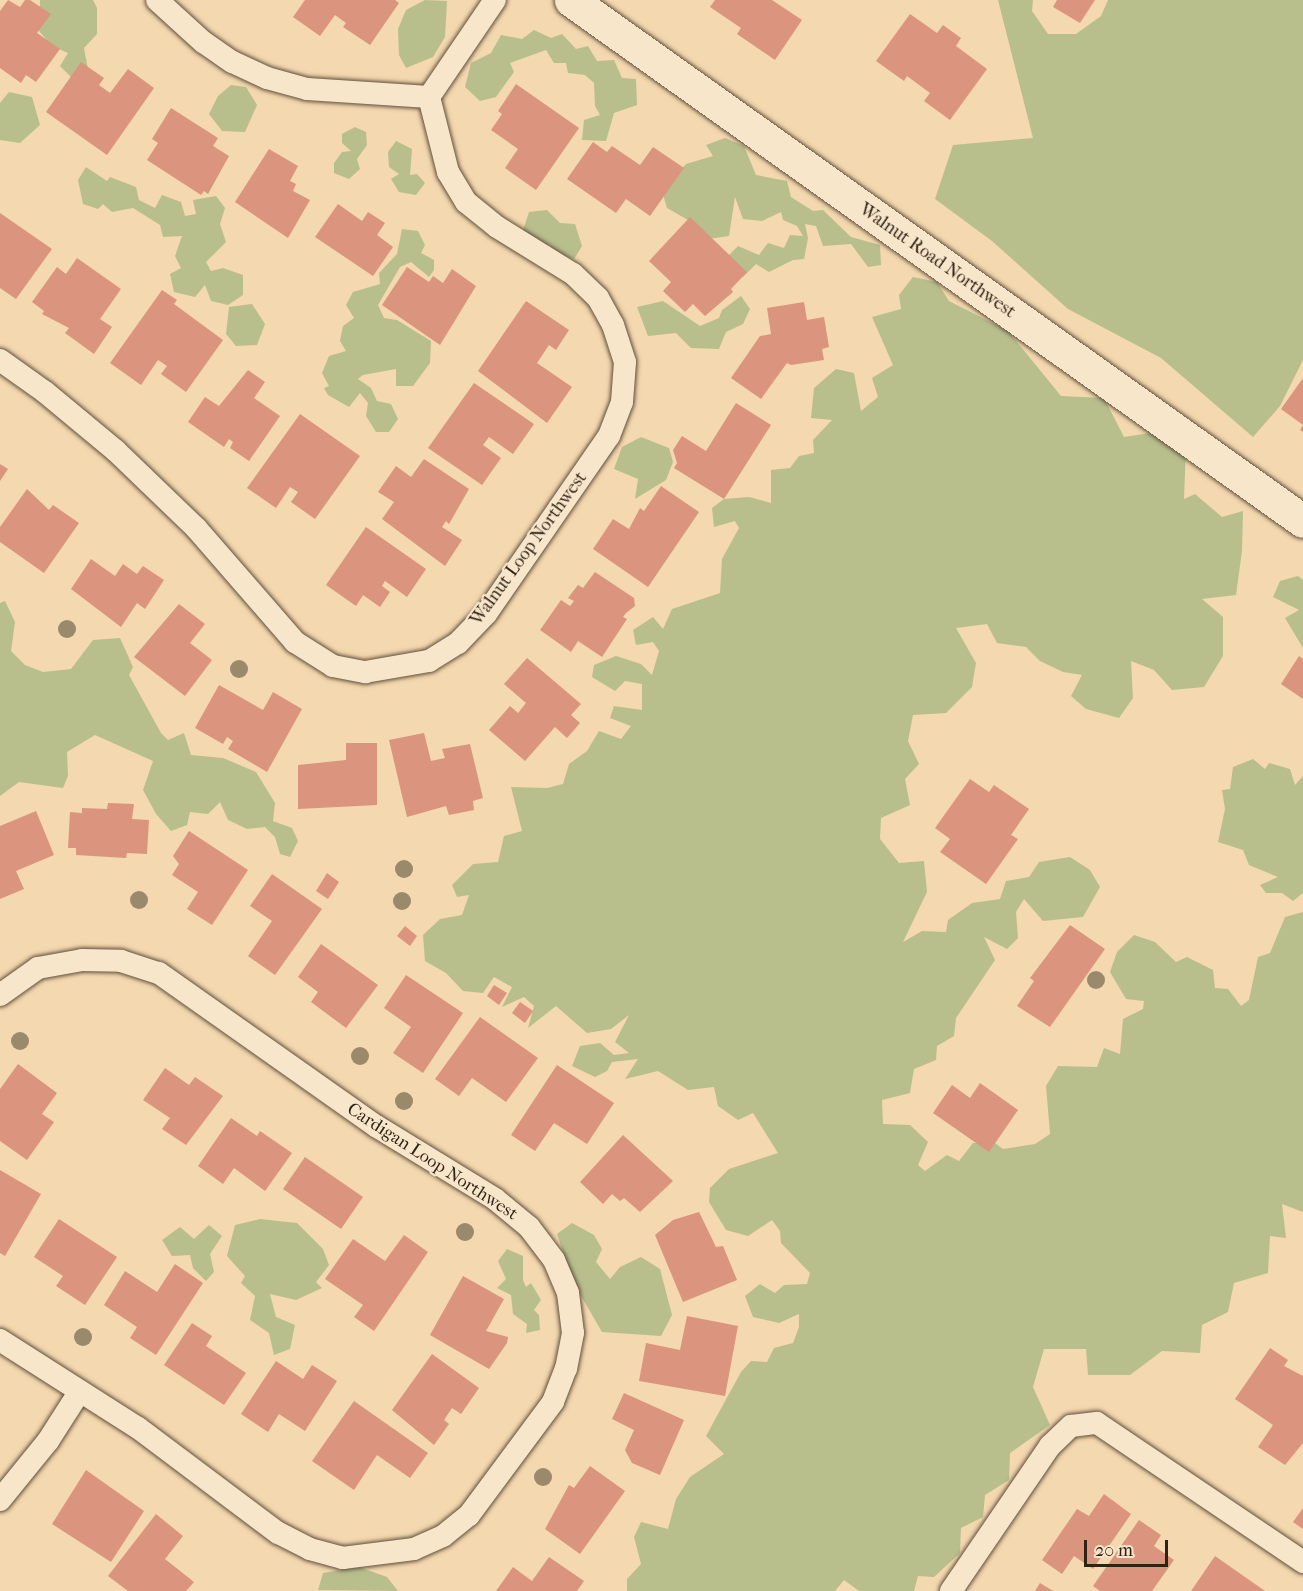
<!DOCTYPE html>
<style>
body{margin:0}
#map{position:relative;width:1303px;height:1591px;overflow:hidden;background:#f4d8af;font-family:"IM FELL French Canon",serif}
div>[style]{position:absolute}
.green>*{inset:0;background:#b8bf8d}
.building>*{inset:0;background:#db947e}
.roads{filter:drop-shadow(0 0 2px #60503c) drop-shadow(0 0 2px #60503c)}
.street>*{height:22px;margin:-11px;padding:0 11px;transform-origin:11px;border-radius:11px;background:#f8e6cb}
.secondary>*{height:33px;margin:-16.5px;padding:0 16.5px;transform-origin:16.5px;border-radius:16.5px;background:#f8e6cb}
.trees>*{width:18px;height:18px;margin:-9px;border-radius:50%;background:#9a8a6b}
span{translate:-50% -50%;white-space:nowrap;text-align:center;line-height:1.15;-webkit-text-stroke:4.5px #f8e6cb;paint-order:stroke}
.street-label{font-size:18px;color:#2e2316}
.scale{position:absolute;left:1084px;top:1540px;width:84px;height:27px;box-sizing:border-box;border:3px solid #2e2316;border-top:0;padding-left:8px;font-size:18px;line-height:21px;white-space:nowrap;color:#2e2316;-webkit-text-stroke:4px #f8e6cb;paint-order:stroke}
</style>
<div id="map">
<div class="green">
<i style="clip-path:polygon(40px 0,93px 0,97px 8px,97px 34px,84px 48px,89px 75px,71px 77px,60px 66px,68px 53px,52px 46px,39px 31px)"></i>
<i style="clip-path:polygon(425px 0,447px 1px,445px 37px,433px 57px,406px 68px,399px 55px,398px 29px,406px 10px)"></i>
<i style="clip-path:polygon(998px 0,1033px 0,1032px 11px,1048px 34px,1076px 34px,1101px 16px,1108px 0,1303px 0,1303px 360px,1280px 406px,1253px 437px,1161px 358px,1068px 309px,992px 241px,935px 199px,953px 145px,1033px 138px)"></i>
<i style="clip-path:polygon(534px 30px,551px 38px,562px 34px,576px 49px,588px 46px,597px 61px,614px 60px,622px 78px,636px 79px,637px 105px,614px 113px,606px 141px,582px 140px,584px 120px,600px 115px,595px 106px,594px 83px,585px 75px,568px 73px,566px 63px,554px 63px,546px 50px,510px 63px,514px 72px,496px 97px,480px 101px,465px 87px,471px 63px,491px 53px,501px 35px,522px 39px)"></i>
<i style="clip-path:polygon(231px 85px,246px 87px,257px 105px,245px 132px,222px 131px,209px 114px,218px 96px)"></i>
<i style="clip-path:polygon(9px 92px,32px 97px,40px 125px,20px 143px,0 140px,0 103px)"></i>
<i style="clip-path:polygon(355px 127px,366px 132px,367px 145px,357px 159px,360px 169px,349px 179px,334px 173px,334px 163px,342px 152px,351px 151px,342px 143px,342px 134px)"></i>
<i style="clip-path:polygon(725px 138px,744px 146px,756px 175px,787px 181px,791px 197px,813px 211px,823px 210px,851px 237px,880px 245px,881px 265px,868px 267px,851px 244px,823px 246px,816px 226px,805px 224px,808px 238px,804px 259px,793px 260px,769px 272px,756px 264px,743px 277px,729px 255px,738px 246px,759px 255px,768px 243px,784px 248px,790px 235px,803px 236px,797px 226px,783px 220px,781px 212px,762px 221px,743px 219px,735px 197px,729px 236px,701px 240px,688px 220px,667px 208px,662px 191px,686px 164px,713px 156px,706px 145px)"></i>
<i style="clip-path:polygon(396px 141px,412px 149px,410px 175px,417px 174px,425px 183px,416px 195px,399px 192px,391px 179px,399px 174px,389px 167px,388px 152px)"></i>
<i style="clip-path:polygon(86px 167px,107px 181px,110px 177px,136px 187px,139px 200px,155px 208px,162px 195px,181px 202px,185px 216px,196px 214px,193px 200px,216px 196px,225px 208px,220px 224px,226px 242px,206px 262px,211px 271px,223px 268px,243px 275px,243px 295px,228px 305px,211px 301px,205px 285px,195px 297px,174px 292px,170px 274px,181px 268px,175px 256px,182px 236px,163px 237px,160px 225px,133px 208px,112px 212px,103px 204px,98px 209px,83px 204px,78px 180px)"></i>
<i style="clip-path:polygon(547px 210px,560px 223px,575px 224px,582px 246px,574px 259px,555px 252px,549px 244px,541px 249px,521px 236px,529px 212px)"></i>
<i style="clip-path:polygon(402px 229px,418px 231px,425px 245px,421px 253px,434px 260px,434px 270px,429px 277px,411px 262px,400px 267px,378px 305px,384px 318px,397px 320px,431px 341px,430px 363px,413px 386px,396px 386px,396px 369px,363px 375px,358px 379px,371px 388px,377px 401px,391px 404px,398px 419px,389px 432px,376px 432px,366px 416px,368px 403px,360px 393px,349px 407px,328px 395px,324px 388px,329px 386px,322px 373px,329px 356px,346px 351px,340px 341px,343px 326px,354px 318px,346px 305px,353px 292px,380px 284px,379px 273px,397px 254px)"></i>
<i style="clip-path:polygon(913px 277px,937px 282px,949px 301px,1008px 331px,1061px 396px,1104px 398px,1124px 437px,1157px 432px,1186px 447px,1184px 499px,1195px 494px,1222px 517px,1243px 511px,1242px 551px,1236px 595px,1202px 599px,1223px 617px,1223px 656px,1204px 687px,1172px 690px,1154px 670px,1131px 661px,1133px 698px,1119px 718px,1086px 709px,1071px 696px,1082px 675px,1063px 672px,1040px 661px,1026px 647px,997px 643px,987px 624px,956px 628px,976px 663px,972px 687px,946px 713px,913px 715px,908px 741px,919px 764px,905px 779px,910px 805px,881px 818px,880px 839px,899px 863px,924px 861px,927px 892px,903px 942px,922px 931px,946px 932px,948px 920px,972px 903px,1000px 899px,1006px 881px,1029px 877px,1039px 862px,1070px 857px,1090px 870px,1100px 887px,1083px 917px,1043px 921px,1024px 899px,1016px 912px,1018px 938px,1007px 949px,984px 937px,995px 960px,956px 1018px,954px 1036px,937px 1046px,936px 1060px,914px 1069px,910px 1093px,882px 1100px,883px 1124px,910px 1125px,928px 1142px,918px 1165px,925px 1171px,947px 1155px,959px 1161px,973px 1143px,995px 1143px,1003px 1149px,1035px 1144px,1050px 1134px,1046px 1086px,1058px 1066px,1097px 1067px,1104px 1048px,1120px 1054px,1123px 1019px,1143px 1009px,1144px 1001px,1126px 999px,1110px 972px,1117px 952px,1134px 935px,1155px 942px,1176px 962px,1187px 957px,1213px 970px,1215px 988px,1228px 989px,1241px 1006px,1249px 1000px,1258px 957px,1270px 953px,1285px 917px,1303px 912px,1303px 1212px,1282px 1204px,1286px 1238px,1270px 1236px,1268px 1273px,1234px 1283px,1228px 1312px,1202px 1325px,1200px 1353px,1162px 1351px,1130px 1375px,1088px 1375px,1086px 1349px,1044px 1349px,1033px 1387px,1050px 1425px,1010px 1453px,1009px 1480px,985px 1495px,983px 1517px,961px 1528px,960px 1553px,934px 1577px,918px 1576px,914px 1591px,859px 1591px,844px 1580px,835px 1591px,627px 1591px,627px 1579px,641px 1564px,634px 1537px,641px 1522px,668px 1529px,676px 1499px,690px 1477px,724px 1454px,706px 1436px,741px 1372px,751px 1361px,767px 1362px,774px 1348px,793px 1343px,799px 1327px,799px 1314px,779px 1323px,753px 1317px,745px 1296px,760px 1284px,775px 1293px,784px 1285px,807px 1284px,810px 1273px,781px 1243px,780px 1231px,772px 1220px,748px 1236px,726px 1230px,709px 1202px,710px 1188px,729px 1169px,778px 1153px,753px 1113px,738px 1120px,718px 1106px,714px 1087px,688px 1090px,658px 1071px,625px 1079px,638px 1059px,612px 1062px,607px 1071px,595px 1077px,572px 1066px,580px 1046px,600px 1043px,614px 1055px,629px 1053px,615px 1042px,629px 1015px,611px 1029px,587px 1033px,556px 1006px,528px 1028px,534px 1006px,524px 997px,502px 1007px,512px 987px,494px 977px,483px 993px,463px 991px,446px 973px,425px 961px,423px 935px,440px 919px,462px 915px,469px 895px,457px 897px,452px 885px,473px 864px,498px 862px,504px 836px,522px 831px,511px 787px,547px 788px,563px 784px,569px 764px,587px 751px,599px 731px,621px 739px,631px 726px,610px 718px,614px 706px,642px 710px,642px 684px,625px 681px,615px 691px,592px 677px,594px 665px,616px 656px,641px 664px,652px 675px,659px 651px,653px 642px,636px 645px,633px 630px,653px 617px,663px 629px,672px 609px,720px 593px,722px 559px,739px 528px,735px 521px,714px 527px,712px 508px,724px 499px,749px 497px,771px 503px,771px 470px,790px 468px,799px 456px,814px 453px,813px 440px,832px 420px,811px 418px,814px 388px,836px 369px,854px 373px,861px 411px,878px 397px,872px 378px,893px 365px,872px 317px,901px 309px,899px 295px)"></i>
<i style="clip-path:polygon(741px 296px,750px 309px,743px 324px,726px 332px,719px 349px,691px 348px,676px 333px,648px 336px,637px 307px,663px 301px,700px 326px,719px 318px,722px 310px)"></i>
<i style="clip-path:polygon(252px 304px,265px 324px,257px 345px,236px 346px,226px 334px,229px 307px)"></i>
<i style="clip-path:polygon(641px 437px,669px 448px,673px 462px,666px 480px,635px 499px,638px 479px,614px 469px,622px 447px)"></i>
<i style="clip-path:polygon(1298px 576px,1303px 580px,1303px 648px,1285px 618px,1299px 610px,1273px 597px,1280px 581px)"></i>
<i style="clip-path:polygon(5px 601px,15px 622px,11px 651px,25px 665px,43px 672px,71px 669px,93px 640px,120px 638px,133px 667px,129px 675px,161px 733px,168px 740px,184px 733px,191px 755px,223px 758px,256px 772px,275px 803px,273px 821px,292px 828px,298px 841px,290px 857px,280px 854px,275px 837px,265px 827px,247px 829px,228px 820px,220px 802px,208px 814px,190px 812px,187px 825px,171px 831px,156px 814px,143px 790px,153px 761px,95px 735px,67px 752px,68px 776px,63px 788px,19px 782px,0 796px,0 603px)"></i>
<i style="clip-path:polygon(1253px 759px,1265px 769px,1269px 763px,1290px 769px,1295px 785px,1303px 776px,1303px 893px,1293px 901px,1282px 893px,1266px 893px,1260px 885px,1278px 877px,1249px 865px,1243px 850px,1218px 842px,1225px 809px,1222px 790px,1230px 789px,1233px 767px)"></i>
<i style="clip-path:polygon(260px 1219px,297px 1223px,323px 1249px,329px 1265px,316px 1282px,322px 1288px,296px 1300px,270px 1294px,276px 1317px,295px 1325px,290px 1349px,274px 1355px,269px 1333px,250px 1320px,255px 1296px,241px 1283px,245px 1276px,227px 1256px,235px 1225px)"></i>
<i style="clip-path:polygon(572px 1223px,594px 1235px,602px 1249px,596px 1262px,610px 1279px,620px 1267px,641px 1257px,660px 1269px,672px 1315px,661px 1336px,602px 1332px,573px 1282px,557px 1234px)"></i>
<i style="clip-path:polygon(209px 1225px,222px 1236px,210px 1254px,214px 1272px,206px 1281px,193px 1268px,190px 1255px,172px 1256px,162px 1240px,180px 1227px,194px 1239px)"></i>
<i style="clip-path:polygon(507px 1249px,523px 1256px,523px 1280px,526px 1287px,531px 1283px,541px 1300px,534px 1310px,539px 1315px,540px 1330px,526px 1333px,527px 1324px,513px 1314px,511px 1295px,497px 1288px,506px 1279px,498px 1261px)"></i>
<i style="clip-path:polygon(359px 1567px,387px 1577px,398px 1591px,318px 1590px,323px 1573px)"></i>
</div>
<div class="building">
<i style="clip-path:polygon(8px 0,20px 7px,25px 0,30px 0,51px 14px,37px 33px,60px 49px,36px 82px,26px 75px,21px 83px,0 68px,0 11px)"></i>
<i style="clip-path:polygon(305px 0,395px 0,399px 3px,370px 45px,343px 27px,346px 23px,335px 15px,320px 36px,293px 17px)"></i>
<i style="clip-path:polygon(715px 0,772px 0,802px 20px,775px 60px,737px 34px,741px 28px,710px 7px)"></i>
<i style="clip-path:polygon(1057px 0,1095px 0,1080px 23px,1053px 7px)"></i>
<i style="clip-path:polygon(910px 14px,937px 33px,943px 25px,961px 38px,956px 46px,987px 69px,950px 120px,924px 101px,930px 93px,907px 76px,904px 81px,876px 61px)"></i>
<i style="clip-path:polygon(81px 62px,104px 78px,99px 85px,110px 93px,128px 69px,154px 88px,107px 155px,46px 112px)"></i>
<i style="clip-path:polygon(516px 84px,579px 128px,536px 190px,505px 168px,518px 149px,491px 130px,502px 114px,498px 111px)"></i>
<i style="clip-path:polygon(171px 108px,218px 138px,213px 146px,229px 156px,208px 194px,204px 191px,201px 195px,147px 160px,158px 143px,152px 139px)"></i>
<i style="clip-path:polygon(593px 142px,607px 152px,612px 146px,640px 165px,653px 147px,684px 168px,650px 216px,626px 199px,616px 213px,567px 179px)"></i>
<i style="clip-path:polygon(269px 149px,298px 166px,290px 181px,296px 184px,293px 191px,310px 200px,288px 238px,235px 202px)"></i>
<i style="clip-path:polygon(338px 204px,362px 221px,368px 212px,385px 223px,377px 235px,393px 247px,373px 276px,315px 237px)"></i>
<i style="clip-path:polygon(0 213px,52px 249px,16px 299px,0 288px)"></i>
<i style="clip-path:polygon(690px 217px,747px 272px,731px 289px,733px 292px,705px 316px,693px 304px,685px 312px,663px 291px,671px 282px,649px 261px)"></i>
<i style="clip-path:polygon(77px 258px,121px 289px,100px 319px,112px 327px,94px 354px,65px 333px,69px 328px,42px 314px,44px 311px,32px 302px,57px 267px,66px 274px)"></i>
<i style="clip-path:polygon(407px 267px,429px 282px,433px 276px,443px 283px,452px 269px,476px 286px,440px 345px,382px 305px)"></i>
<i style="clip-path:polygon(162px 290px,177px 300px,174px 304px,223px 340px,186px 392px,161px 374px,167px 366px,158px 360px,141px 385px,110px 363px)"></i>
<i style="clip-path:polygon(526px 301px,569px 330px,556px 350px,549px 345px,537px 363px,572px 387px,547px 423px,478px 371px)"></i>
<i style="clip-path:polygon(804px 302px,807px 320px,824px 317px,829px 347px,822px 349px,824px 360px,791px 365px,787px 363px,761px 399px,731px 378px,760px 336px,771px 334px,767px 308px)"></i>
<i style="clip-path:polygon(248px 370px,265px 382px,254px 398px,280px 416px,249px 461px,230px 448px,233px 442px,229px 439px,224px 447px,188px 422px,205px 397px,219px 406px)"></i>
<i style="clip-path:polygon(1303px 378px,1303px 432px,1300px 430px,1303px 425px,1281px 409px)"></i>
<i style="clip-path:polygon(474px 383px,534px 424px,513px 454px,489px 437px,483px 445px,501px 458px,482px 485px,428px 448px)"></i>
<i style="clip-path:polygon(736px 403px,771px 425px,724px 499px,674px 468px,677px 463px,673px 450px,682px 436px,706px 451px)"></i>
<i style="clip-path:polygon(300px 414px,360px 456px,315px 519px,291px 502px,298px 492px,290px 487px,276px 508px,247px 488px)"></i>
<i style="clip-path:polygon(424px 459px,469px 489px,449px 524px,446px 521px,442px 527px,462px 540px,445px 566px,382px 519px,394px 502px,378px 492px,396px 466px,411px 477px)"></i>
<i style="clip-path:polygon(0 464px,8px 469px,0 481px)"></i>
<i style="clip-path:polygon(661px 486px,699px 512px,648px 587px,593px 549px,613px 519px,629px 529px,640px 508px,644px 511px)"></i>
<i style="clip-path:polygon(27px 489px,49px 510px,53px 505px,79px 523px,44px 573px,0 542px,0 527px)"></i>
<i style="clip-path:polygon(366px 527px,426px 569px,407px 597px,385px 581px,382px 586px,390px 592px,380px 607px,363px 595px,356px 606px,326px 585px)"></i>
<i style="clip-path:polygon(91px 559px,115px 576px,123px 564px,137px 574px,143px 566px,164px 580px,145px 609px,137px 603px,121px 627px,71px 589px)"></i>
<i style="clip-path:polygon(595px 572px,634px 598px,635px 606px,626px 613px,623px 617px,627px 619px,602px 657px,578px 641px,571px 652px,540px 630px,561px 600px,570px 606px,574px 601px,568px 598px,578px 585px,583px 588px)"></i>
<i style="clip-path:polygon(179px 604px,205px 624px,190px 643px,212px 660px,185px 696px,134px 657px)"></i>
<i style="clip-path:polygon(1299px 656px,1303px 659px,1303px 699px,1281px 684px)"></i>
<i style="clip-path:polygon(527px 658px,581px 704px,571px 715px,580px 723px,567px 738px,555px 727px,525px 761px,489px 730px,510px 706px,518px 713px,526px 703px,504px 684px)"></i>
<i style="clip-path:polygon(219px 685px,263px 710px,273px 692px,302px 709px,267px 772px,228px 749px,233px 741px,227px 737px,223px 744px,195px 728px)"></i>
<i style="clip-path:polygon(424px 733px,431px 761px,445px 758px,442px 749px,470px 744px,483px 798px,473px 801px,474px 810px,449px 815px,446px 806px,407px 817px,389px 740px)"></i>
<i style="clip-path:polygon(346px 743px,377px 743px,377px 805px,298px 809px,298px 765px,346px 760px)"></i>
<i style="clip-path:polygon(970px 779px,989px 792px,994px 785px,1029px 809px,1011px 835px,1018px 839px,986px 884px,940px 852px,950px 839px,935px 828px)"></i>
<i style="clip-path:polygon(108px 803px,134px 804px,132px 819px,149px 820px,147px 854px,127px 853px,126px 858px,76px 855px,76px 848px,68px 848px,70px 812px,82px 813px,82px 808px,107px 809px)"></i>
<i style="clip-path:polygon(36px 811px,54px 855px,16px 871px,24px 889px,0 899px,0 826px)"></i>
<i style="clip-path:polygon(189px 831px,248px 870px,212px 925px,187px 909px,198px 892px,172px 875px,179px 864px,173px 856px)"></i>
<i style="clip-path:polygon(327px 873px,339px 882px,328px 899px,316px 891px)"></i>
<i style="clip-path:polygon(272px 874px,322px 909px,275px 975px,248px 956px,272px 921px,250px 906px)"></i>
<i style="clip-path:polygon(1070px 925px,1105px 949px,1050px 1027px,1017px 1006px,1034px 981px,1030px 978px)"></i>
<i style="clip-path:polygon(405px 926px,417px 936px,410px 946px,397px 936px)"></i>
<i style="clip-path:polygon(321px 944px,378px 985px,346px 1028px,311px 1002px,318px 992px,298px 977px)"></i>
<i style="clip-path:polygon(406px 975px,463px 1013px,423px 1073px,393px 1053px,411px 1027px,384px 1008px)"></i>
<i style="clip-path:polygon(494px 985px,507px 993px,499px 1005px,487px 996px)"></i>
<i style="clip-path:polygon(520px 1002px,533px 1011px,525px 1023px,512px 1013px)"></i>
<i style="clip-path:polygon(480px 1017px,538px 1058px,506px 1102px,472px 1078px,459px 1096px,435px 1079px)"></i>
<i style="clip-path:polygon(18px 1064px,57px 1093px,42px 1114px,54px 1122px,27px 1160px,0 1141px,0 1089px)"></i>
<i style="clip-path:polygon(557px 1065px,614px 1103px,587px 1144px,554px 1123px,535px 1151px,511px 1135px)"></i>
<i style="clip-path:polygon(165px 1068px,189px 1085px,195px 1077px,223px 1096px,186px 1145px,162px 1129px,170px 1118px,143px 1100px)"></i>
<i style="clip-path:polygon(980px 1083px,1018px 1110px,989px 1152px,933px 1113px,952px 1085px,970px 1098px)"></i>
<i style="clip-path:polygon(231px 1118px,257px 1136px,260px 1131px,292px 1153px,265px 1191px,234px 1168px,223px 1184px,198px 1166px)"></i>
<i style="clip-path:polygon(623px 1135px,673px 1181px,640px 1212px,624px 1198px,620px 1201px,612px 1194px,603px 1204px,580px 1182px)"></i>
<i style="clip-path:polygon(305px 1157px,363px 1197px,341px 1229px,283px 1189px)"></i>
<i style="clip-path:polygon(0 1170px,41px 1194px,5px 1256px,0 1253px)"></i>
<i style="clip-path:polygon(699px 1212px,716px 1247px,723px 1246px,737px 1280px,683px 1302px,655px 1235px,673px 1220px)"></i>
<i style="clip-path:polygon(59px 1219px,117px 1257px,85px 1305px,56px 1286px,63px 1276px,34px 1257px)"></i>
<i style="clip-path:polygon(404px 1235px,428px 1252px,374px 1331px,354px 1317px,363px 1305px,325px 1279px,353px 1239px,385px 1261px)"></i>
<i style="clip-path:polygon(175px 1264px,203px 1283px,156px 1355px,130px 1338px,137px 1327px,104px 1305px,125px 1271px,157px 1292px)"></i>
<i style="clip-path:polygon(463px 1276px,504px 1299px,486px 1331px,508px 1337px,507px 1343px,489px 1369px,430px 1335px)"></i>
<i style="clip-path:polygon(687px 1316px,738px 1326px,725px 1396px,639px 1381px,646px 1343px,680px 1350px)"></i>
<i style="clip-path:polygon(192px 1323px,212px 1336px,206px 1346px,246px 1373px,224px 1405px,164px 1365px)"></i>
<i style="clip-path:polygon(1270px 1348px,1288px 1360px,1284px 1366px,1303px 1376px,1303px 1443px,1285px 1465px,1258px 1447px,1273px 1425px,1235px 1399px)"></i>
<i style="clip-path:polygon(432px 1354px,479px 1388px,461px 1414px,452px 1408px,444px 1420px,449px 1424px,434px 1445px,392px 1410px)"></i>
<i style="clip-path:polygon(276px 1361px,303px 1379px,312px 1365px,337px 1381px,305px 1431px,279px 1414px,268px 1432px,241px 1414px)"></i>
<i style="clip-path:polygon(624px 1393px,684px 1420px,660px 1475px,632px 1463px,625px 1450px,634px 1430px,612px 1419px)"></i>
<i style="clip-path:polygon(354px 1401px,428px 1453px,410px 1478px,377px 1455px,354px 1490px,312px 1461px)"></i>
<i style="clip-path:polygon(590px 1466px,625px 1491px,580px 1554px,545px 1529px,569px 1485px,574px 1488px)"></i>
<i style="clip-path:polygon(86px 1470px,144px 1511px,111px 1562px,52px 1524px)"></i>
<i style="clip-path:polygon(1104px 1494px,1131px 1514px,1093px 1569px,1074px 1556px,1062px 1574px,1042px 1560px,1077px 1509px,1089px 1516px)"></i>
<i style="clip-path:polygon(1303px 1508px,1303px 1529px,1293px 1522px)"></i>
<i style="clip-path:polygon(156px 1514px,183px 1536px,165px 1559px,194px 1582px,186px 1591px,128px 1591px,108px 1576px)"></i>
<i style="clip-path:polygon(1139px 1520px,1161px 1535px,1154px 1546px,1174px 1560px,1152px 1591px,1100px 1591px,1093px 1586px)"></i>
<i style="clip-path:polygon(1215px 1556px,1265px 1591px,1191px 1591px)"></i>
<i style="clip-path:polygon(549px 1557px,584px 1581px,577px 1591px,496px 1591px,513px 1567px,532px 1581px)"></i>
<i style="clip-path:polygon(1040px 1583px,1053px 1591px,1035px 1591px)"></i>
</div>
<div class="roads">
<div class="street">
<i style="left:429px;top:97px;width:117px;rotate:-55.8deg"></i>
<i style="left:0;top:360px;width:55px;rotate:35.4deg"></i>
<i style="left:45px;top:392px;width:92px;rotate:39.7deg"></i>
<i style="left:116px;top:451px;width:111px;rotate:43.9deg"></i>
<i style="left:196px;top:528px;width:151px;rotate:49deg"></i>
<i style="left:295px;top:642px;width:45px;rotate:32.3deg"></i>
<i style="left:333px;top:666px;width:33px;rotate:11deg"></i>
<i style="left:365px;top:672px;width:65px;rotate:-9.8deg"></i>
<i style="left:429px;top:661px;width:34px;rotate:-32deg"></i>
<i style="left:458px;top:643px;width:40px;rotate:-46deg"></i>
<i style="left:486px;top:614px;width:216px;rotate:-55.4deg"></i>
<i style="left:609px;top:436px;width:36px;rotate:-69deg"></i>
<i style="left:622px;top:402px;width:40px;rotate:-85.7deg"></i>
<i style="left:625px;top:362px;width:39px;rotate:-108deg"></i>
<i style="left:613px;top:325px;width:31px;rotate:-119deg"></i>
<i style="left:598px;top:298px;width:35px;rotate:-136deg"></i>
<i style="left:573px;top:274px;width:89px;rotate:-148.3deg"></i>
<i style="left:497px;top:227px;width:40px;rotate:-141deg"></i>
<i style="left:466px;top:202px;width:35px;rotate:-121deg"></i>
<i style="left:448px;top:172px;width:77px;rotate:-104.2deg"></i>
<i style="left:429px;top:97px;width:122px;rotate:-176.2deg"></i>
<i style="left:307px;top:89px;width:41px;rotate:-164.6deg"></i>
<i style="left:267px;top:78px;width:38px;rotate:-155deg"></i>
<i style="left:232px;top:62px;width:35px;rotate:-145deg"></i>
<i style="left:203px;top:42px;width:62px;rotate:-137.6deg"></i>
<i style="left:0;top:995px;width:47px;rotate:-35.4deg"></i>
<i style="left:38px;top:968px;width:45px;rotate:-10.3deg"></i>
<i style="left:82px;top:960px;width:39px;rotate:1deg"></i>
<i style="left:121px;top:961px;width:40px;rotate:18deg"></i>
<i style="left:159px;top:973px;width:266px;rotate:35.2deg"></i>
<i style="left:376px;top:1126px;width:140px;rotate:31.5deg"></i>
<i style="left:495px;top:1199px;width:44px;rotate:39.5deg"></i>
<i style="left:529px;top:1227px;width:41px;rotate:52.9deg"></i>
<i style="left:554px;top:1260px;width:36px;rotate:67deg"></i>
<i style="left:568px;top:1293px;width:40px;rotate:82.9deg"></i>
<i style="left:573px;top:1333px;width:36px;rotate:101deg"></i>
<i style="left:566px;top:1368px;width:36px;rotate:111deg"></i>
<i style="left:553px;top:1402px;width:141px;rotate:126.6deg"></i>
<i style="left:469px;top:1515px;width:33px;rotate:141deg"></i>
<i style="left:443px;top:1536px;width:32px;rotate:156deg"></i>
<i style="left:414px;top:1549px;width:72px;rotate:172.8deg"></i>
<i style="left:343px;top:1558px;width:34px;rotate:-165deg"></i>
<i style="left:310px;top:1549px;width:36px;rotate:-153deg"></i>
<i style="left:278px;top:1533px;width:175px;rotate:-143.1deg"></i>
<i style="left:138px;top:1428px;width:164px;rotate:-147.5deg"></i>
<i style="left:0;top:1500px;width:76px;rotate:-50.9deg"></i>
<i style="left:48px;top:1441px;width:59px;rotate:-57.4deg"></i>
<i style="left:951px;top:1591px;width:176px;rotate:-55.7deg"></i>
<i style="left:1050px;top:1446px;width:29px;rotate:-44deg"></i>
<i style="left:1071px;top:1426px;width:26px;rotate:-7deg"></i>
<i style="left:1097px;top:1423px;width:249px;rotate:34deg"></i>
</div>
<div class="secondary">
<i style="left:571px;top:0;width:898px;rotate:35.44deg"></i>
</div>
</div>
<div class="trees">
<i style="left:67px;top:629px"></i>
<i style="left:239px;top:669px"></i>
<i style="left:404px;top:869px"></i>
<i style="left:139px;top:900px"></i>
<i style="left:402px;top:901px"></i>
<i style="left:1096px;top:980px"></i>
<i style="left:20px;top:1041px"></i>
<i style="left:360px;top:1056px"></i>
<i style="left:404px;top:1101px"></i>
<i style="left:465px;top:1232px"></i>
<i style="left:83px;top:1337px"></i>
<i style="left:543px;top:1477px"></i>
</div>
<div class="street-label">
<span style="left:937px;top:261px;rotate:35deg">Walnut Road Northwest</span>
<span style="left:529px;top:549px;rotate:-54deg">Walnut Loop Northwest</span>
<span style="left:432px;top:1162px;rotate:33deg">Cardigan Loop Northwest</span>
</div>
<div class="scale">20 m</div>
</div>
